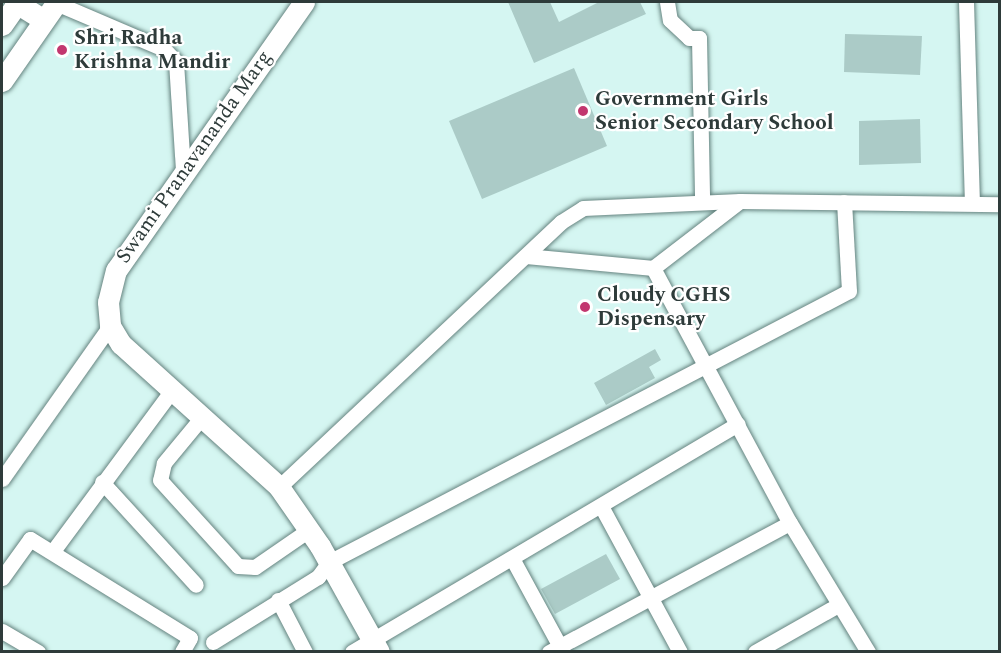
<!DOCTYPE html>
<style>
body{margin:0}
#map{position:relative;width:1001px;height:653px;overflow:hidden;background:#d5f6f2;font-family:Spectral,serif}
div>[style]{position:absolute}
.building>*{inset:0;background:#abcbc7}
.roads{filter:drop-shadow(0 0 2px #65837f) drop-shadow(0 0 2px #65837f)}
.street>*{height:15px;margin:-7.5px;padding:0 7.5px;transform-origin:7.5px;border-radius:7.5px;background:#fff}
.secondary>*{height:21px;margin:-10.5px;padding:0 10.5px;transform-origin:10.5px;border-radius:10.5px;background:#fff}
.dots>*{width:16px;height:16px;translate:-50% -50%;box-sizing:border-box;border:3px solid #fff;border-radius:50%}
span{translate:-50% -50%;white-space:nowrap;text-align:center;line-height:1.15;-webkit-text-stroke:4.5px #fff;paint-order:stroke}
.poi-label{font-size:21px;color:#2e3b3a;font-weight:700}
.left{translate:0 -50%;text-align:left}
.street-label{font-size:21px;color:#2e3b3a}
.frame{position:absolute;inset:0;border:3px solid #2e3b3a;pointer-events:none}
</style>
<div id="map">
<div class="building">
<i style="clip-path:polygon(508px 2px,550px 2px,559px 22px,599px 2px,640px 2px,646px 14px,534px 63px)"></i>
<i style="clip-path:polygon(845px 34px,922px 36px,920px 75px,844px 72px)"></i>
<i style="clip-path:polygon(574px 68px,607px 146px,482px 199px,449px 121px)"></i>
<i style="clip-path:polygon(920px 119px,921px 163px,859px 165px,859px 121px)"></i>
<i style="clip-path:polygon(655px 349px,661px 360px,649px 367px,655px 378px,606px 405px,594px 383px)"></i>
<i style="clip-path:polygon(606px 554px,620px 579px,555px 614px,541px 589px)"></i>
</div>
<div class="roads">
<div class="street">
<i style="left:667px;top:2px;width:18px;rotate:81deg"></i>
<i style="left:670px;top:20px;width:26px;rotate:43deg"></i>
<i style="left:689px;top:38px;width:10px"></i>
<i style="left:699px;top:38px;width:163px;rotate:88.9deg"></i>
<i style="left:966px;top:2px;width:201px;rotate:88.3deg"></i>
<i style="left:56px;top:3px;width:117px;rotate:23.1deg"></i>
<i style="left:164px;top:49px;width:18px;rotate:47deg"></i>
<i style="left:176px;top:62px;width:109px;rotate:86.3deg"></i>
<i style="left:526px;top:256px;width:128px;rotate:5.4deg"></i>
<i style="left:653px;top:268px;width:110px;rotate:-37.6deg"></i>
<i style="left:653px;top:268px;width:289px;rotate:61.8deg"></i>
<i style="left:790px;top:523px;width:151px;rotate:58.8deg"></i>
<i style="left:202px;top:417px;width:60px;rotate:129.6deg"></i>
<i style="left:164px;top:463px;width:17px;rotate:103deg"></i>
<i style="left:160px;top:480px;width:116px;rotate:47.8deg"></i>
<i style="left:238px;top:566px;width:17px;rotate:3deg"></i>
<i style="left:255px;top:567px;width:67px;rotate:-34.6deg"></i>
<i style="left:2px;top:479px;width:187px;rotate:-54.8deg"></i>
<i style="left:102px;top:482px;width:139px;rotate:47.6deg"></i>
<i style="left:279px;top:487px;width:387px;rotate:-43.2deg"></i>
<i style="left:561px;top:222px;width:26px;rotate:-32deg"></i>
<i style="left:583px;top:208px;width:157px;rotate:-2.6deg"></i>
<i style="left:740px;top:201px;width:260px;rotate:0.7deg"></i>
<i style="left:601px;top:506px;width:166px;rotate:61.6deg"></i>
<i style="left:53px;top:551px;width:200px;rotate:-53.5deg"></i>
<i style="left:513px;top:560px;width:105px;rotate:61.5deg"></i>
<i style="left:2px;top:578px;width:48px;rotate:-54.3deg"></i>
<i style="left:30px;top:539px;width:188px;rotate:31.7deg"></i>
<i style="left:190px;top:638px;width:16px;rotate:120deg"></i>
<i style="left:278px;top:600px;width:59px;rotate:62.6deg"></i>
<i style="left:2px;top:631px;width:42px;rotate:30.3deg"></i>
<i style="left:213px;top:642px;width:123px;rotate:-31.8deg"></i>
<i style="left:318px;top:577px;width:19px;rotate:-54deg"></i>
<i style="left:329px;top:562px;width:586px;rotate:-27.53deg"></i>
<i style="left:849px;top:291px;width:89px;rotate:-93.2deg"></i>
<i style="left:352px;top:652px;width:448px;rotate:-30.6deg"></i>
<i style="left:549px;top:652px;width:273px;rotate:-28.2deg"></i>
<i style="left:755px;top:652px;width:95px;rotate:-29.5deg"></i>
</div>
<div class="secondary">
<i style="left:15px;top:2px;width:34px;rotate:32deg"></i>
<i style="left:304px;top:2px;width:327px;rotate:125deg"></i>
<i style="left:116px;top:270px;width:33px;rotate:104deg"></i>
<i style="left:108px;top:302px;width:24px;rotate:85deg"></i>
<i style="left:110px;top:326px;width:21px;rotate:59deg"></i>
<i style="left:121px;top:344px;width:213px;rotate:42.1deg"></i>
<i style="left:279px;top:487px;width:72px;rotate:55.2deg"></i>
<i style="left:320px;top:546px;width:121px;rotate:60.9deg"></i>
<i style="left:2px;top:25px;width:28px;rotate:-55deg"></i>
<i style="left:2px;top:81px;width:96px;rotate:-55.2deg"></i>
</div>
</div>
<div class="dots">
<i style="left:62px;top:50px;background:#c2376f"></i>
<i style="left:583px;top:111px;background:#c2376f"></i>
<i style="left:585px;top:307px;background:#c2376f"></i>
</div>
<div class="poi-label">
<span class="left" style="left:74px;top:50px">Shri Radha<br>Krishna Mandir</span>
<span class="left" style="left:595px;top:111px">Government Girls<br>Senior Secondary School</span>
<span class="left" style="left:597px;top:307px">Cloudy CGHS<br>Dispensary</span>
</div>
<div class="street-label">
<span style="left:194px;top:157px;rotate:-55deg">Swami Pranavananda Marg</span>
</div>
<div class="frame"></div>
</div>
